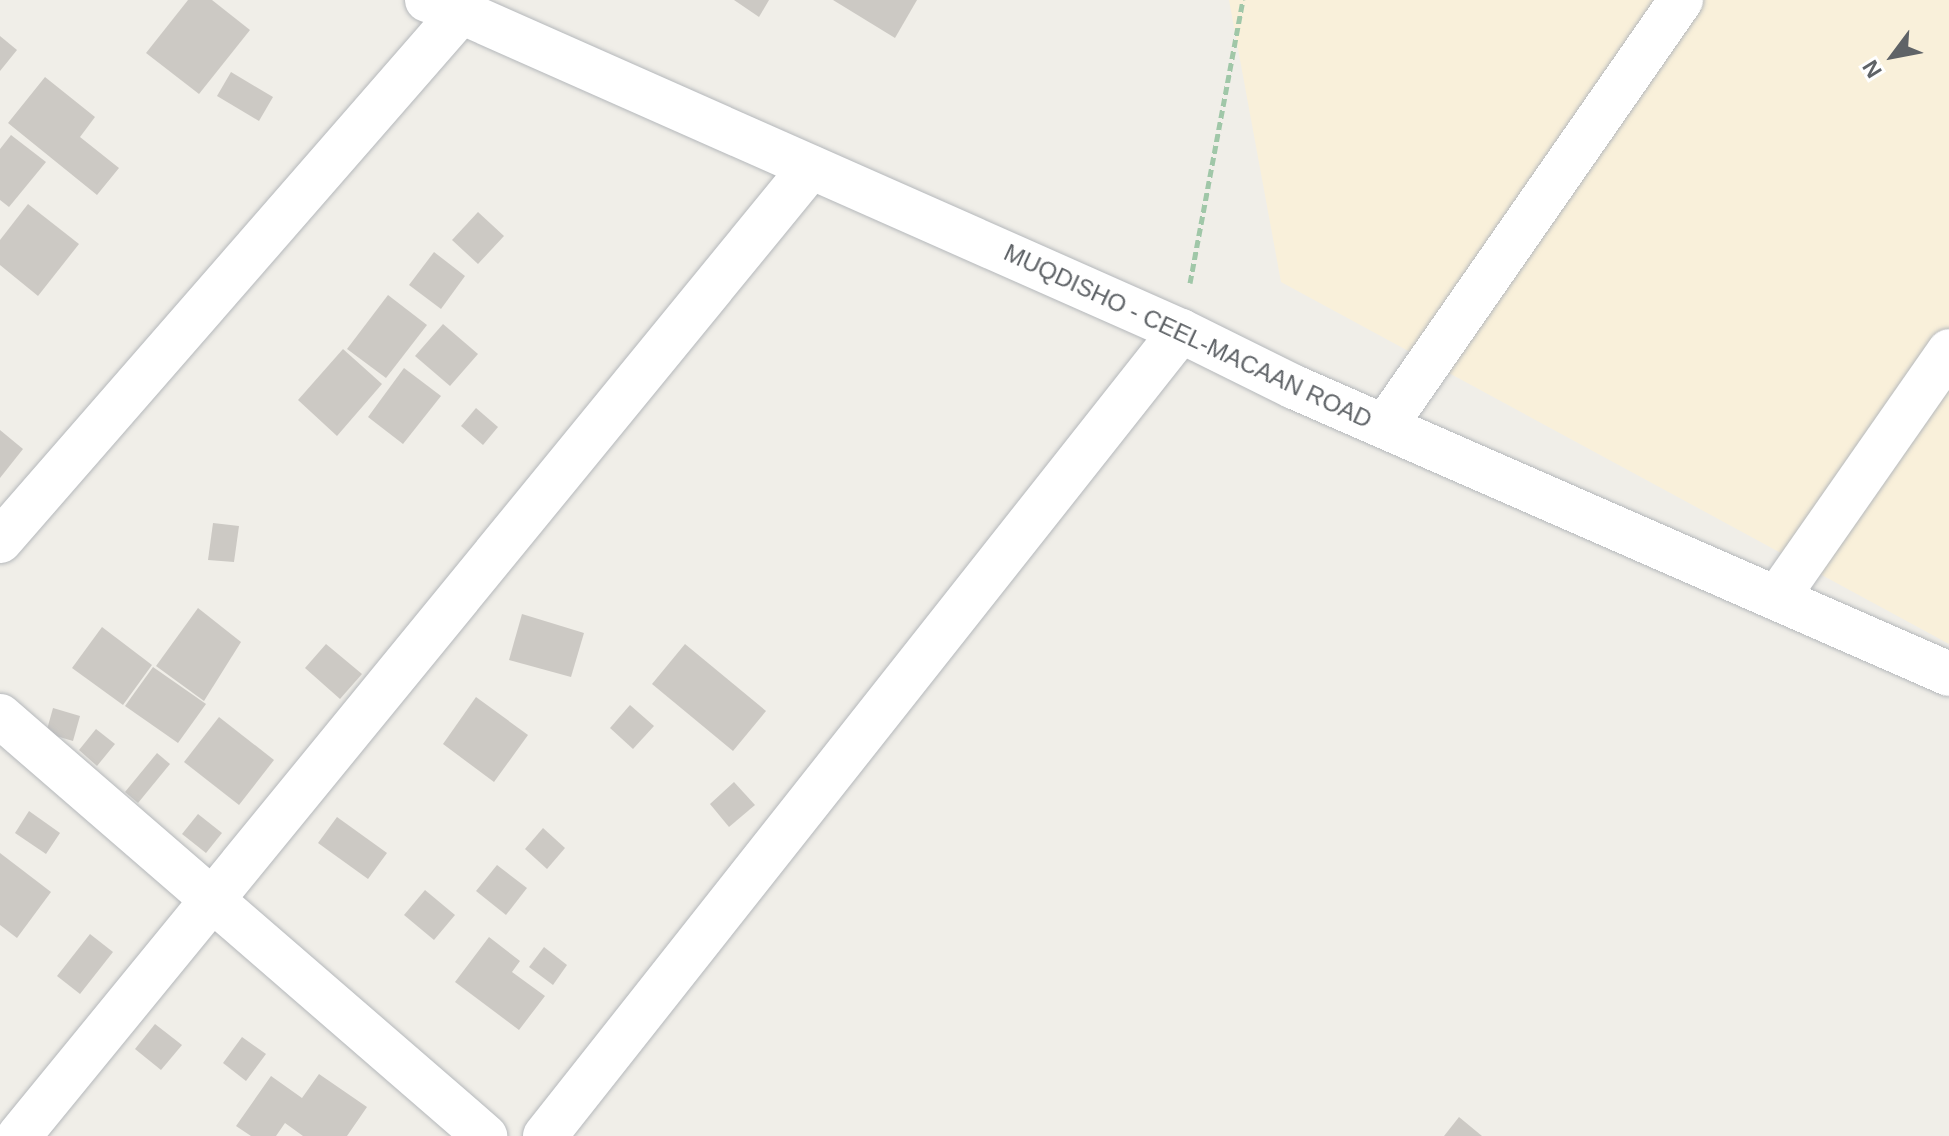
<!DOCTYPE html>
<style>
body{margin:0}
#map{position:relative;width:1949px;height:1136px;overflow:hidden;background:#f0eee8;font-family:Helvetica,sans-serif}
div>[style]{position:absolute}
.sand>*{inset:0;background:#f9f0da}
.building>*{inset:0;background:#ccc9c4}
.path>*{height:5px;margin-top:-2.5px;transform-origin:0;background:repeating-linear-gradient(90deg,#a0c7a8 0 8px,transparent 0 12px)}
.roads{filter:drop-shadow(0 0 2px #b5b8bb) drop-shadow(0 0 2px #b5b8bb)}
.street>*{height:44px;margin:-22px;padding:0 22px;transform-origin:22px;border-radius:22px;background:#fff}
.secondary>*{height:44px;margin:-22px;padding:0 22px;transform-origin:22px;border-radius:22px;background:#fff}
span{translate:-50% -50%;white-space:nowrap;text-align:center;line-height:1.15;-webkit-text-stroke:6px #fff;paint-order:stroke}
.street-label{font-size:24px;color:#5f6367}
.north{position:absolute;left:1853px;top:16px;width:80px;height:80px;-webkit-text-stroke:6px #fff;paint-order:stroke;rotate:238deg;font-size:22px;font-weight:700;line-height:32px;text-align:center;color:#5f6367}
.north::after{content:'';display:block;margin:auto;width:28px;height:36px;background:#5f6367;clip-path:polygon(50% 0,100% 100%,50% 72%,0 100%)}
</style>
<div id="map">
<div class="sand">
<i style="clip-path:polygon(1229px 0,1949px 0,1949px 644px,1281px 282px)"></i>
</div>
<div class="building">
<i style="clip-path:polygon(188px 0,212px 0,250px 30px,199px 94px,146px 53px)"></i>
<i style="clip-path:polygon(734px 0,769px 0,759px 17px)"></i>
<i style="clip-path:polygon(833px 0,917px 0,895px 38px)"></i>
<i style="clip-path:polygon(0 36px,17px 50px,0 71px)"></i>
<i style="clip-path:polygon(231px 72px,273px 97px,259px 121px,217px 96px)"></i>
<i style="clip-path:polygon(45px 77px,95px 117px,80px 137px,119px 168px,97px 195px,8px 123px)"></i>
<i style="clip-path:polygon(11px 135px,46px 162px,9px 207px,0 200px,0 149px)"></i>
<i style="clip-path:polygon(28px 204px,79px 244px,38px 296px,0 265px,0 240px)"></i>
<i style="clip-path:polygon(478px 212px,504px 236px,478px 264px,452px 240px)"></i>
<i style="clip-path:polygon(434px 252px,465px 276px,441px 309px,409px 285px)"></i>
<i style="clip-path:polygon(388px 295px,427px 325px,386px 378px,347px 349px)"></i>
<i style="clip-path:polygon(443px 324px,478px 354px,450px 386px,415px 356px)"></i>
<i style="clip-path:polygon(343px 349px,382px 384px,337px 436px,298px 400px)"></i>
<i style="clip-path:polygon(404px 368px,441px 396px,403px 444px,368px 417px)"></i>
<i style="clip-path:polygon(476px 408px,498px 427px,483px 445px,461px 426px)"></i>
<i style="clip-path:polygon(0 430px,23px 449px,0 478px)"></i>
<i style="clip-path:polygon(213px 523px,239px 526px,234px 562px,208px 560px)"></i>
<i style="clip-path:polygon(198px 608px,241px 642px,204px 701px,156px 666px)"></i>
<i style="clip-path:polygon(522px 614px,584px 633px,571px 677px,509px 660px)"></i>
<i style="clip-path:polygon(102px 627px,152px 665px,123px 705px,72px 668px)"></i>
<i style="clip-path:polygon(326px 644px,362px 674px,340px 699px,305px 668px)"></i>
<i style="clip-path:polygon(685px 644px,766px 711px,733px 751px,652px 684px)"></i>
<i style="clip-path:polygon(153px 667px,206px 704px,178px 743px,125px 706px)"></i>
<i style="clip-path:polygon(476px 697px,528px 735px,494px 782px,443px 744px)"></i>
<i style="clip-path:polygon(630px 705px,654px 726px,633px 749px,610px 728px)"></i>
<i style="clip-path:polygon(53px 708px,80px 716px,73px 741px,46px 733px)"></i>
<i style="clip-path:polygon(219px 717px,274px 760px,239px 805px,184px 762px)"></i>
<i style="clip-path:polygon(96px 729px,115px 744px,97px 766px,79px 750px)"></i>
<i style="clip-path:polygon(157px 753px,170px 764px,138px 803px,125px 792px)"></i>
<i style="clip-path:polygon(734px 782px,755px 805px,729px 827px,710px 804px)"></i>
<i style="clip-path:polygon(29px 811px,60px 833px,46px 854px,15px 833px)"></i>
<i style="clip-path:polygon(198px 814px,222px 833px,206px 853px,182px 834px)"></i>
<i style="clip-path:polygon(337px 817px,387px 853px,368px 879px,318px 843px)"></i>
<i style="clip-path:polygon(543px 828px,565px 848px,547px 869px,525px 849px)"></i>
<i style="clip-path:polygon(0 853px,51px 892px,17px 938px,0 925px)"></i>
<i style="clip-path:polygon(497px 865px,527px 888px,506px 915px,476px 891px)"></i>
<i style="clip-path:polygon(425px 890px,455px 915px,434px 940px,404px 915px)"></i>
<i style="clip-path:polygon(90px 934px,113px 952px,80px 994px,57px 976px)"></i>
<i style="clip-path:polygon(489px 937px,520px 961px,512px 972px,545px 996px,519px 1030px,455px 982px)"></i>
<i style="clip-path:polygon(544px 947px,567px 965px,553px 985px,529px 967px)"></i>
<i style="clip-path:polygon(155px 1024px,182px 1045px,161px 1070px,135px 1049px)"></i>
<i style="clip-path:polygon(242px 1037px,266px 1054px,246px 1081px,223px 1063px)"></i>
<i style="clip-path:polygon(319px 1074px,367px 1107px,347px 1136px,303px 1136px,285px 1123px,276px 1136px,251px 1136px,236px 1126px,271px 1076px,302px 1098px)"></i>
<i style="clip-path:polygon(1459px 1117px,1482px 1136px,1444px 1136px)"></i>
</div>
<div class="path">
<i style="left:1190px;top:283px;width:288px;rotate:-79.4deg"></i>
</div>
<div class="roads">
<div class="street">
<i style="left:1385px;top:426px;width:519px;rotate:-55.21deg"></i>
<i style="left:0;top:541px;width:702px;rotate:-48.93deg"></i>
<i style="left:1777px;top:598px;width:301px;rotate:-55.1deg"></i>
<i style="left:0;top:716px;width:642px;rotate:40.89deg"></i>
<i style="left:19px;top:1136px;width:1251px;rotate:-50.74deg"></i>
<i style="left:545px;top:1136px;width:1026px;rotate:-51.69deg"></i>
</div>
<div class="secondary">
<i style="left:427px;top:0;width:36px;rotate:19deg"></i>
<i style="left:461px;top:12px;width:788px;rotate:23.9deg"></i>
<i style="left:1181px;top:331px;width:126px;rotate:26.4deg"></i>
<i style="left:1294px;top:387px;width:715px;rotate:23.66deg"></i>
</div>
</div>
<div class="street-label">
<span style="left:1188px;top:336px;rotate:25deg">MUQDISHO - CEEL-MACAAN ROAD</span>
</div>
<div class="north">N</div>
</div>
